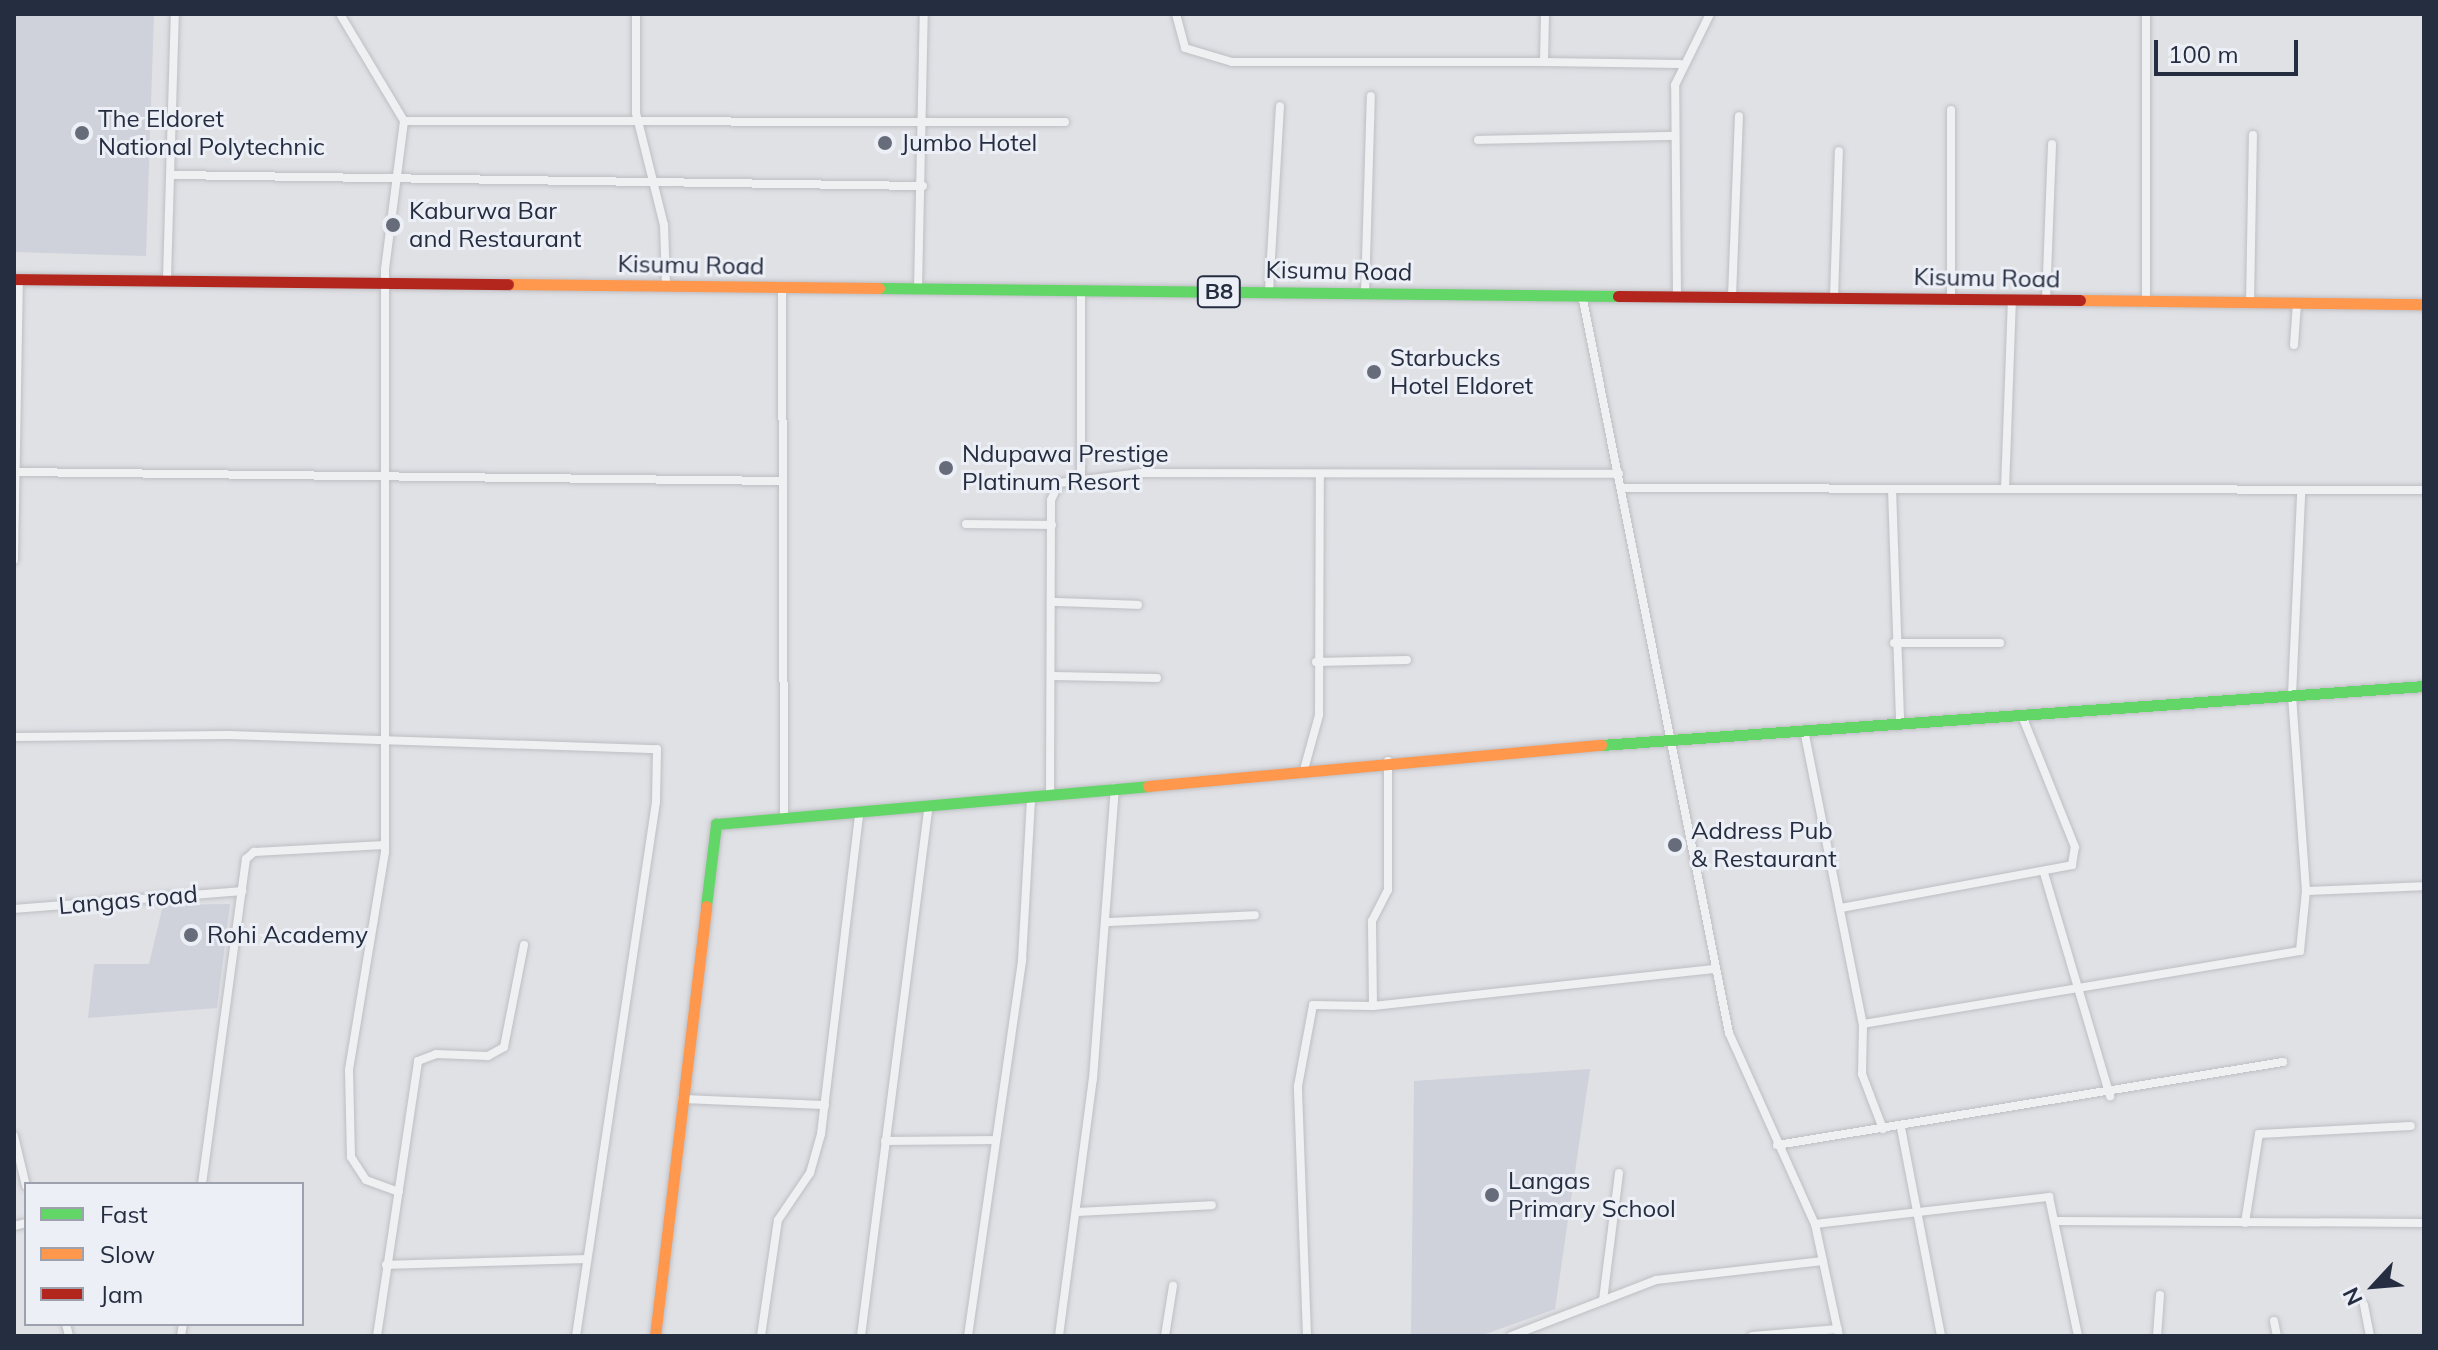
<!DOCTYPE html>
<style>
body{margin:0}
#map{position:relative;width:2438px;height:1350px;overflow:hidden;background:#e0e1e5;font-family:Mulish,sans-serif}
div>[style]{position:absolute}
.built>*{inset:0;background:#cfd2db}
.roads{filter:drop-shadow(0 0 2px #bdbec3) drop-shadow(0 0 2px #bdbec3)}
.street>*{height:8px;margin:-4px;padding:0 4px;transform-origin:4px;border-radius:4px;background:#eff0f2}
.fast>*{height:11px;margin:-5.5px;padding:0 5.5px;transform-origin:5.5px;border-radius:5.5px;background:#63d668}
.slow>*{height:11px;margin:-5.5px;padding:0 5.5px;transform-origin:5.5px;border-radius:5.5px;background:#ff974d}
.jam>*{height:11px;margin:-5.5px;padding:0 5.5px;transform-origin:5.5px;border-radius:5.5px;background:#b3261e}
.dots>*{width:22px;height:22px;translate:-50% -50%;box-sizing:border-box;border:4px solid #eceff6;border-radius:50%}
span{translate:-50% -50%;white-space:nowrap;text-align:center;line-height:1.15;-webkit-text-stroke:6px #eceff6;paint-order:stroke}
.shield-label span{padding:2px 6px;background:#eceff6;border:2px solid;border-radius:6px;-webkit-text-stroke-width:0}
.shield-label{font-size:22px;color:#252d40;font-weight:700}
.poi-label{font-size:24px;color:#252d40}
.left{translate:0 -50%;text-align:left}
.street-label{font-size:24px;color:#252d40}
.frame{position:absolute;inset:0;border:16px solid #252d40;pointer-events:none}
.legend{position:absolute;left:24px;top:1182px;width:280px;height:144px;box-sizing:border-box;background:#eceff6;border:2px solid #9ca1ad;margin:0;padding:10px 14px;list-style:none;font-size:24px;color:#252d40}
.legend li{display:flex;align-items:center;gap:16px;height:40px}
.legend b{width:40px;border:2px solid #9ca1ad}
.north{position:absolute;left:2334px;top:1246px;width:80px;height:80px;-webkit-text-stroke:6px #eceff6;paint-order:stroke;rotate:244deg;font-size:22px;font-weight:700;line-height:32px;text-align:center;color:#252d40}
.north::after{content:'';display:block;margin:auto;width:28px;height:36px;background:#252d40;clip-path:polygon(50% 0,100% 100%,50% 72%,0 100%)}
.scale{position:absolute;left:2154px;top:40px;width:144px;height:36px;box-sizing:border-box;border:4px solid #252d40;border-top:0;padding-left:10px;font-size:24px;line-height:28px;white-space:nowrap;color:#252d40;-webkit-text-stroke:6px #eceff6;paint-order:stroke}
</style>
<div id="map">
<div class="built">
<i style="clip-path:polygon(14px 14px,154px 14px,146px 256px,14px 252px)"></i>
<i style="clip-path:polygon(230px 904px,217px 1008px,88px 1018px,94px 964px,149px 964px,163px 905px)"></i>
<i style="clip-path:polygon(1590px 1069px,1555px 1309px,1480px 1336px,1411px 1336px,1414px 1081px)"></i>
</div>
<div class="roads">
<div class="street">
<i style="left:340px;top:14px;width:125px;rotate:59.1deg"></i>
<i style="left:404px;top:121px;width:149px;rotate:97.3deg"></i>
<i style="left:385px;top:269px;width:583px;rotate:90deg"></i>
<i style="left:385px;top:852px;width:221px;rotate:99.4deg"></i>
<i style="left:349px;top:1070px;width:87px;rotate:88.7deg"></i>
<i style="left:351px;top:1157px;width:27px;rotate:57deg"></i>
<i style="left:366px;top:1180px;width:35px;rotate:20deg"></i>
<i style="left:636px;top:14px;width:99px;rotate:90deg"></i>
<i style="left:636px;top:113px;width:115px;rotate:76deg"></i>
<i style="left:664px;top:225px;width:61px;rotate:88.1deg"></i>
<i style="left:1176px;top:14px;width:35px;rotate:75deg"></i>
<i style="left:1185px;top:48px;width:49px;rotate:16.6deg"></i>
<i style="left:1232px;top:62px;width:312px"></i>
<i style="left:1545px;top:14px;width:48px;rotate:91.2deg"></i>
<i style="left:1544px;top:62px;width:136px;rotate:0.8deg"></i>
<i style="left:2146px;top:14px;width:289px;rotate:90deg"></i>
<i style="left:1951px;top:110px;width:189px;rotate:90deg"></i>
<i style="left:404px;top:121px;width:661px;rotate:0.09deg"></i>
<i style="left:1478px;top:140px;width:197px;rotate:-1.2deg"></i>
<i style="left:172px;top:175px;width:751px;rotate:0.84deg"></i>
<i style="left:167px;top:278px;width:264px;rotate:-88.3deg"></i>
<i style="left:782px;top:288px;width:530px;rotate:89.78deg"></i>
<i style="left:918px;top:289px;width:275px;rotate:-88.8deg"></i>
<i style="left:1269px;top:291px;width:185px;rotate:-86.6deg"></i>
<i style="left:1365px;top:293px;width:197px;rotate:-88.3deg"></i>
<i style="left:1582px;top:295px;width:752px;rotate:78.73deg"></i>
<i style="left:1729px;top:1033px;width:209px;rotate:65.8deg"></i>
<i style="left:1815px;top:1224px;width:115px;rotate:77.9deg"></i>
<i style="left:1677px;top:296px;width:211px;rotate:-90.5deg"></i>
<i style="left:1675px;top:85px;width:79px;rotate:-63.8deg"></i>
<i style="left:1732px;top:297px;width:181px;rotate:-87.8deg"></i>
<i style="left:1834px;top:298px;width:147px;rotate:-88.1deg"></i>
<i style="left:2046px;top:301px;width:157px;rotate:-87.8deg"></i>
<i style="left:2250px;top:304px;width:169px;rotate:-89deg"></i>
<i style="left:2294px;top:345px;width:42px;rotate:-85.9deg"></i>
<i style="left:14px;top:472px;width:768px;rotate:0.67deg"></i>
<i style="left:1081px;top:477px;width:186px;rotate:-90deg"></i>
<i style="left:1622px;top:488px;width:802px;rotate:0.14deg"></i>
<i style="left:1892px;top:489px;width:234px;rotate:88deg"></i>
<i style="left:2005px;top:489px;width:188px;rotate:-87.9deg"></i>
<i style="left:966px;top:524px;width:86px;rotate:0.7deg"></i>
<i style="left:14px;top:560px;width:281px;rotate:-89deg"></i>
<i style="left:1054px;top:602px;width:84px;rotate:2deg"></i>
<i style="left:1894px;top:643px;width:106px"></i>
<i style="left:1316px;top:662px;width:91px;rotate:-1.3deg"></i>
<i style="left:1053px;top:676px;width:104px;rotate:1.1deg"></i>
<i style="left:1804px;top:730px;width:300px;rotate:78.7deg"></i>
<i style="left:1863px;top:1024px;width:50px;rotate:91.1deg"></i>
<i style="left:1862px;top:1074px;width:59px;rotate:69.1deg"></i>
<i style="left:14px;top:737px;width:215px;rotate:-0.5deg"></i>
<i style="left:229px;top:735px;width:428px;rotate:1.9deg"></i>
<i style="left:657px;top:749px;width:53px;rotate:91.1deg"></i>
<i style="left:656px;top:802px;width:540px;rotate:98.52deg"></i>
<i style="left:1305px;top:766px;width:53px;rotate:-74.6deg"></i>
<i style="left:1319px;top:715px;width:241px;rotate:-89.8deg"></i>
<i style="left:1050px;top:796px;width:296px;rotate:-89.8deg"></i>
<i style="left:1051px;top:500px;width:19px;rotate:-65deg"></i>
<i style="left:1059px;top:483px;width:82px;rotate:-7deg"></i>
<i style="left:1140px;top:473px;width:479px;rotate:0.1deg"></i>
<i style="left:2044px;top:873px;width:233px;rotate:73.5deg"></i>
<i style="left:2306px;top:891px;width:118px;rotate:-2.4deg"></i>
<i style="left:1841px;top:908px;width:235px;rotate:-10.5deg"></i>
<i style="left:2072px;top:865px;width:18px;rotate:-81deg"></i>
<i style="left:2075px;top:847px;width:141px;rotate:-112deg"></i>
<i style="left:14px;top:909px;width:229px;rotate:-4.5deg"></i>
<i style="left:1108px;top:922px;width:147px;rotate:-2.7deg"></i>
<i style="left:1373px;top:1006px;width:85px;rotate:-90.7deg"></i>
<i style="left:1372px;top:921px;width:35px;rotate:-63deg"></i>
<i style="left:1388px;top:890px;width:129px;rotate:-90deg"></i>
<i style="left:1863px;top:1024px;width:443px;rotate:-9.5deg"></i>
<i style="left:2300px;top:951px;width:60px;rotate:-84.3deg"></i>
<i style="left:2306px;top:891px;width:196px;rotate:-94.1deg"></i>
<i style="left:2292px;top:695px;width:201px;rotate:-87.4deg"></i>
<i style="left:682px;top:1099px;width:143px;rotate:2.4deg"></i>
<i style="left:1901px;top:1128px;width:212px;rotate:79.1deg"></i>
<i style="left:14px;top:1136px;width:51px;rotate:76.5deg"></i>
<i style="left:885px;top:1141px;width:111px;rotate:-0.5deg"></i>
<i style="left:1777px;top:1145px;width:513px;rotate:-9.32deg"></i>
<i style="left:202px;top:1184px;width:328px;rotate:-82.3deg"></i>
<i style="left:246px;top:859px;width:11px;rotate:-41deg"></i>
<i style="left:254px;top:852px;width:131px;rotate:-3.1deg"></i>
<i style="left:1076px;top:1212px;width:136px;rotate:-2.9deg"></i>
<i style="left:2058px;top:1221px;width:366px;rotate:0.3deg"></i>
<i style="left:2245px;top:1223px;width:90px;rotate:-81.1deg"></i>
<i style="left:2259px;top:1134px;width:152px;rotate:-3deg"></i>
<i style="left:1815px;top:1224px;width:236px;rotate:-6.6deg"></i>
<i style="left:2049px;top:1197px;width:142px;rotate:78.2deg"></i>
<i style="left:14px;top:1226px;width:12px;rotate:-14deg"></i>
<i style="left:386px;top:1265px;width:198px;rotate:-1.7deg"></i>
<i style="left:1603px;top:1300px;width:128px;rotate:-82.8deg"></i>
<i style="left:2364px;top:1305px;width:32px;rotate:79deg"></i>
<i style="left:2274px;top:1321px;width:15px;rotate:79deg"></i>
<i style="left:66px;top:1324px;width:12px;rotate:76deg"></i>
<i style="left:181px;top:1336px;width:12px;rotate:-81deg"></i>
<i style="left:377px;top:1336px;width:278px;rotate:-81.5deg"></i>
<i style="left:418px;top:1061px;width:19px;rotate:-21deg"></i>
<i style="left:436px;top:1054px;width:52px;rotate:2.2deg"></i>
<i style="left:488px;top:1056px;width:18px;rotate:-29deg"></i>
<i style="left:504px;top:1047px;width:104px;rotate:-78.9deg"></i>
<i style="left:761px;top:1336px;width:117px;rotate:-81.7deg"></i>
<i style="left:778px;top:1220px;width:57px;rotate:-55.8deg"></i>
<i style="left:810px;top:1173px;width:41px;rotate:-74.2deg"></i>
<i style="left:821px;top:1134px;width:319px;rotate:-83.2deg"></i>
<i style="left:861px;top:1336px;width:529px;rotate:-82.73deg"></i>
<i style="left:968px;top:1336px;width:380px;rotate:-81.8deg"></i>
<i style="left:1022px;top:960px;width:160px;rotate:-86.8deg"></i>
<i style="left:1059px;top:1336px;width:259px;rotate:-82.5deg"></i>
<i style="left:1093px;top:1079px;width:292px;rotate:-85.7deg"></i>
<i style="left:1165px;top:1336px;width:51px;rotate:-80.9deg"></i>
<i style="left:1307px;top:1336px;width:250px;rotate:-92.1deg"></i>
<i style="left:1298px;top:1086px;width:82px;rotate:-79.5deg"></i>
<i style="left:1313px;top:1005px;width:60px;rotate:1deg"></i>
<i style="left:1373px;top:1006px;width:345px;rotate:-6.2deg"></i>
<i style="left:1511px;top:1336px;width:155px;rotate:-21.1deg"></i>
<i style="left:1656px;top:1280px;width:168px;rotate:-6.5deg"></i>
<i style="left:1752px;top:1336px;width:86px;rotate:-4.7deg"></i>
<i style="left:2157px;top:1336px;width:41px;rotate:-85.8deg"></i>
</div>
<div class="fast">
<i style="left:879px;top:288px;width:739px;rotate:0.62deg"></i>
<i style="left:1601px;top:745px;width:825px;rotate:-4.1deg"></i>
<i style="left:706px;top:906px;width:83px;rotate:-83deg"></i>
<i style="left:716px;top:824px;width:434px;rotate:-5deg"></i>
</div>
<div class="slow">
<i style="left:508px;top:284px;width:371px;rotate:0.6deg"></i>
<i style="left:2080px;top:300px;width:344px;rotate:0.7deg"></i>
<i style="left:1148px;top:786px;width:455px;rotate:-5.2deg"></i>
<i style="left:655px;top:1336px;width:433px;rotate:-83.2deg"></i>
</div>
<div class="jam">
<i style="left:14px;top:279px;width:494px;rotate:0.6deg"></i>
<i style="left:1618px;top:296px;width:462px;rotate:0.5deg"></i>
</div>
</div>
<div class="dots">
<i style="left:82px;top:133px;background:#666c7a"></i>
<i style="left:885px;top:143px;background:#666c7a"></i>
<i style="left:393px;top:225px;background:#666c7a"></i>
<i style="left:1374px;top:372px;background:#666c7a"></i>
<i style="left:946px;top:468px;background:#666c7a"></i>
<i style="left:1675px;top:845px;background:#666c7a"></i>
<i style="left:191px;top:935px;background:#666c7a"></i>
<i style="left:1492px;top:1195px;background:#666c7a"></i>
</div>
<div class="shield-label">
<span style="left:1219px;top:292px">B8</span>
</div>
<div class="poi-label">
<span class="left" style="left:98px;top:133px">The Eldoret<br>National Polytechnic</span>
<span class="left" style="left:901px;top:143px">Jumbo Hotel</span>
<span class="left" style="left:409px;top:225px">Kaburwa Bar<br>and Restaurant</span>
<span class="left" style="left:1390px;top:372px">Starbucks<br>Hotel Eldoret</span>
<span class="left" style="left:962px;top:468px">Ndupawa Prestige<br>Platinum Resort</span>
<span class="left" style="left:1691px;top:845px">Address Pub<br>&amp; Restaurant</span>
<span class="left" style="left:207px;top:935px">Rohi Academy</span>
<span class="left" style="left:1508px;top:1195px">Langas<br>Primary School</span>
</div>
<div class="street-label">
<span style="left:691px;top:265px;rotate:1deg">Kisumu Road</span>
<span style="left:1339px;top:271px;rotate:1deg">Kisumu Road</span>
<span style="left:1987px;top:278px;rotate:1deg">Kisumu Road</span>
<span style="left:128px;top:900px;rotate:-5deg">Langas road</span>
</div>
<div class="frame"></div>
<ul class="legend">
<li><b style="height:10px;background:#63d668"></b>Fast</li>
<li><b style="height:10px;background:#ff974d"></b>Slow</li>
<li><b style="height:10px;background:#b3261e"></b>Jam</li>
</ul>
<div class="north">N</div>
<div class="scale">100 m</div>
</div>
